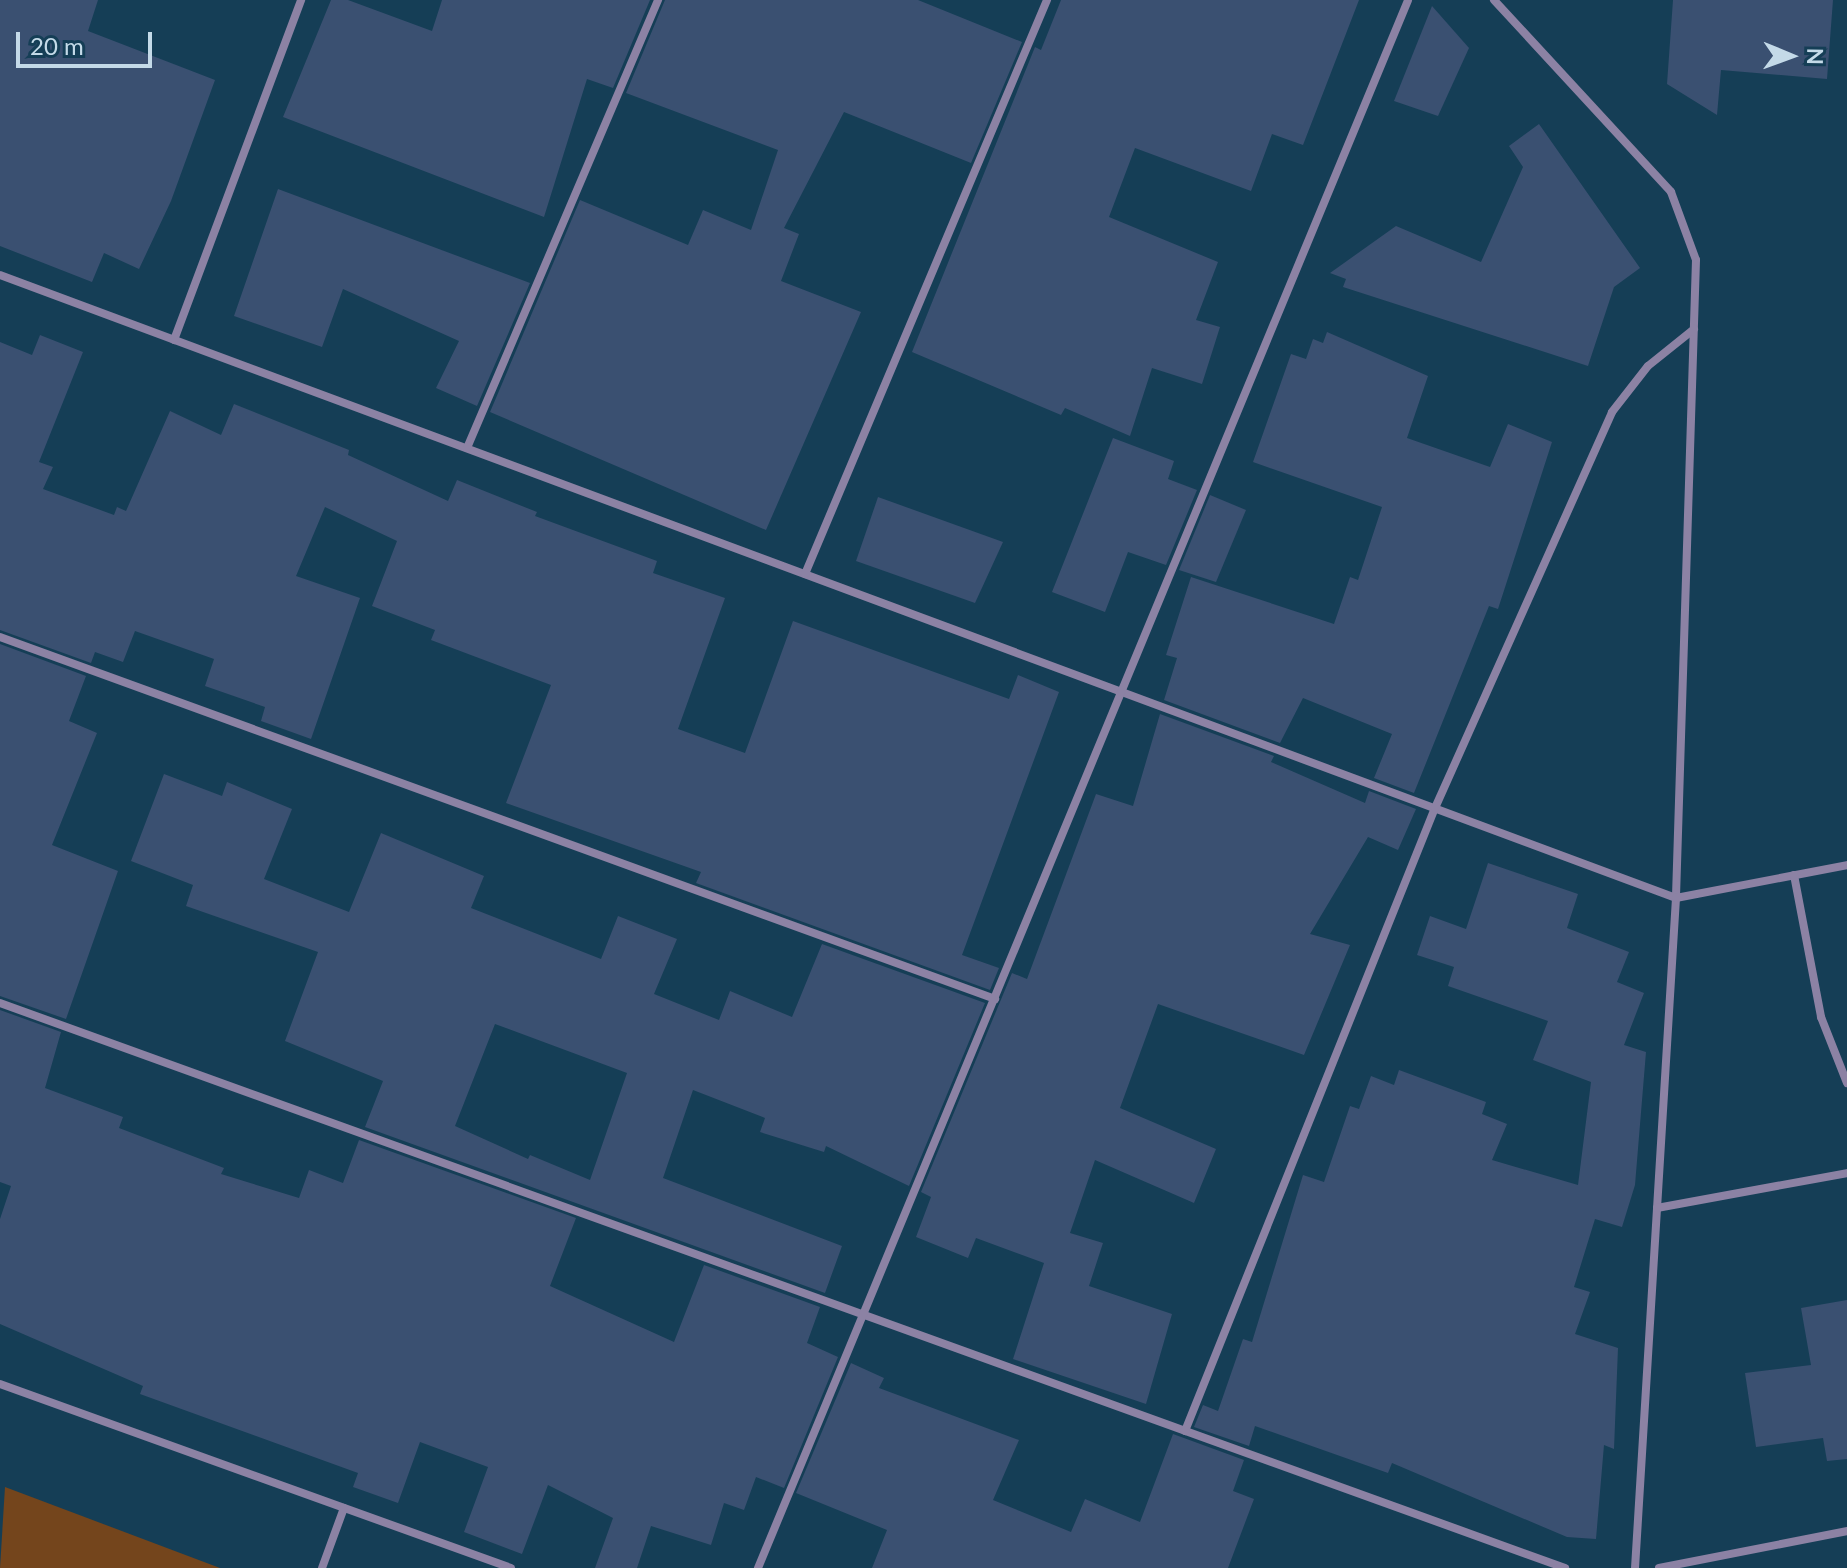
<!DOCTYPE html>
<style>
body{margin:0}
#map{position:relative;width:1847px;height:1568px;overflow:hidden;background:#153e56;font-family:Lato,sans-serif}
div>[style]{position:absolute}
.green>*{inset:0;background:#74451c}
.building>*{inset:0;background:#3a5071}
.minor>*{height:8px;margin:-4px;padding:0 4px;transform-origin:4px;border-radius:4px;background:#8c82a4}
span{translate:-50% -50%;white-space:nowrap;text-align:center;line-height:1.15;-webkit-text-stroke:6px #153e56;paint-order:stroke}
.north{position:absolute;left:1751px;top:16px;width:80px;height:80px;-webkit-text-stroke:6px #153e56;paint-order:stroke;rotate:91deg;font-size:22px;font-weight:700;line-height:32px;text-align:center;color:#c4dae8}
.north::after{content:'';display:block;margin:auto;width:28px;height:36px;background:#c4dae8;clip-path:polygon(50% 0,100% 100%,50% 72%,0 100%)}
.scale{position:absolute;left:16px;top:32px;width:136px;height:36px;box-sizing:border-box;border:4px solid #c4dae8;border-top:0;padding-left:10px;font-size:24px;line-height:28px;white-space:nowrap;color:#c4dae8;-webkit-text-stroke:6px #153e56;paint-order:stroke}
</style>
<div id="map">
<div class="green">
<i style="clip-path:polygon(5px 1487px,220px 1568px,0 1568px)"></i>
</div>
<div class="building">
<i style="clip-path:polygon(0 0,98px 0,88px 31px,215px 80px,171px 201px,139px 269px,104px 253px,92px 282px,0 246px)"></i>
<i style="clip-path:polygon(331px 0,348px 0,432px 31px,442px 0,650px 0,613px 88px,587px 79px,544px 217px,283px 117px)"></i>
<i style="clip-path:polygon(665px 0,918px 0,1022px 42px,971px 163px,844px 112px,784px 228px,799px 234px,781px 281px,861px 312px,766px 530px,490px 412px,580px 200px,688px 245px,703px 210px,751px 230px,778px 150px,626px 93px)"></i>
<i style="clip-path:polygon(1061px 0,1359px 0,1303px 145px,1272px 134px,1251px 191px,1135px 148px,1109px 217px,1218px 262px,1196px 320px,1220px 327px,1202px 384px,1152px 368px,1130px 436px,1065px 408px,1061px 415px,912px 352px,1035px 47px,1041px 50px)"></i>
<i style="clip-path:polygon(1673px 0,1833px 0,1827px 79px,1721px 70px,1717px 115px,1667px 84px)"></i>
<i style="clip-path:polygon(1432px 6px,1469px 48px,1438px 116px,1394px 101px)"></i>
<i style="clip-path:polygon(1539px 124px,1640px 268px,1614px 287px,1588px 366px,1343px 287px,1346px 279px,1330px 273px,1396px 226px,1481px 262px,1523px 167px,1509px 146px)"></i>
<i style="clip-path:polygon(278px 189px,530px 283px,477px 406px,436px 388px,459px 341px,343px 289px,322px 347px,234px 316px)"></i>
<i style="clip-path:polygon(1327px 332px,1428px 376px,1407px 438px,1490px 467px,1508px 424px,1552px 442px,1498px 609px,1489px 606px,1414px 793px,1374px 778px,1392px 734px,1303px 698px,1280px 743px,1164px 700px,1177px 658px,1166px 655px,1191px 577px,1334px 624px,1350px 577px,1358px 580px,1382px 507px,1253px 462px,1291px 354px,1306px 359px,1313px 339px,1323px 343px)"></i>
<i style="clip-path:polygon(40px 335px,83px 352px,39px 462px,53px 467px,43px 489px,114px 515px,117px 507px,126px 511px,170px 411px,221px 435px,234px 404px,349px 450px,348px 455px,448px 501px,457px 480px,537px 512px,535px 516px,657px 561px,653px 573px,725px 598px,678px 729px,745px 753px,793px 621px,1009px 699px,1018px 675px,1059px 692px,962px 955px,999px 968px,990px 990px,696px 883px,701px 872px,506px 803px,551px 685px,431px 640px,435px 630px,372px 606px,397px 541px,325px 507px,296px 576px,360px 598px,311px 739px,261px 721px,265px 707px,205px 686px,214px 659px,135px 631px,123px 662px,95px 652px,91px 663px,0 630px,0 342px,32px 355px)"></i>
<i style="clip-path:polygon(1113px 438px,1174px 461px,1168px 479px,1197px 490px,1166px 565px,1128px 552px,1105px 612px,1052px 592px)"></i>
<i style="clip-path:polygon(1210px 495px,1246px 510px,1216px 582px,1179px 570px)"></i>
<i style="clip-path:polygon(878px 497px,1003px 542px,975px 603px,856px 561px)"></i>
<i style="clip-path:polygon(0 644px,86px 676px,69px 721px,97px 733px,52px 845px,118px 871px,66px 1019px,0 996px)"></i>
<i style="clip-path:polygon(1160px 714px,1274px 756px,1271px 762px,1365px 803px,1369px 791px,1416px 809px,1398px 850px,1368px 837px,1310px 934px,1350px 945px,1304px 1055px,1158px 1004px,1120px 1108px,1216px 1149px,1194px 1203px,1095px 1160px,1070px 1233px,1103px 1243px,1089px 1286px,1172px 1314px,1146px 1404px,1013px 1359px,1044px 1263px,976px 1238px,968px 1258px,916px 1237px,931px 1197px,921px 1192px,1012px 973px,1027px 979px,1096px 794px,1133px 806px)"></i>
<i style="clip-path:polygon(evenodd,164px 774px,222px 796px,227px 782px,292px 809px,264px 879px,349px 912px,381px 833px,484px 876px,471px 908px,601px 959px,618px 916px,677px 939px,654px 994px,719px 1020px,730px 991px,792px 1017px,822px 944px,985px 1003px,909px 1186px,826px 1146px,824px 1152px,760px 1132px,765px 1118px,693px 1090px,663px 1178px,842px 1246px,825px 1293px,365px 1127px,383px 1081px,285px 1041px,318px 952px,186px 906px,193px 885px,131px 861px,164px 774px,495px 1024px,627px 1073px,590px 1180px,530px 1155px,528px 1159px,455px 1126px,495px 1024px)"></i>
<i style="clip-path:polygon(1488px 863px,1578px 894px,1567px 928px,1629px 952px,1617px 982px,1644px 993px,1624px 1045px,1646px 1052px,1635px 1185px,1622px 1227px,1595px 1219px,1574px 1287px,1590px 1292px,1575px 1334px,1618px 1348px,1614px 1449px,1604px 1445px,1596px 1539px,1567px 1537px,1392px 1463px,1388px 1473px,1255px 1426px,1249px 1446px,1194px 1427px,1203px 1405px,1218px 1411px,1243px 1339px,1252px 1342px,1303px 1175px,1324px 1182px,1350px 1106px,1359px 1109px,1371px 1076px,1394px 1085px,1399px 1070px,1486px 1102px,1482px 1114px,1507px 1124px,1492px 1160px,1578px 1185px,1591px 1082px,1533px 1060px,1548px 1021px,1448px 986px,1454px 967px,1417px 955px,1430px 916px,1466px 929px)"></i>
<i style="clip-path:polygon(0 1010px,61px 1032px,45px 1088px,123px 1117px,119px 1128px,224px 1168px,221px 1174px,299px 1198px,309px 1170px,343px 1183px,359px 1140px,576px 1218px,550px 1286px,674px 1342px,704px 1265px,820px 1307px,807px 1343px,838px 1357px,784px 1488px,756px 1477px,744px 1510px,724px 1503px,711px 1545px,651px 1526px,637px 1568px,595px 1568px,613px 1518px,548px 1485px,522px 1554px,464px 1532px,488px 1467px,420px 1442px,398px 1503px,353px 1487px,358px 1473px,140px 1394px,143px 1386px,0 1324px,0 1219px,11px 1186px,0 1182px)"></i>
<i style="clip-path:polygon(1847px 1300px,1847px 1459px,1827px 1461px,1823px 1438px,1756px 1447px,1745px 1373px,1811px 1365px,1801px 1308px)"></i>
<i style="clip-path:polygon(851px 1363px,884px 1378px,879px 1388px,1019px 1440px,993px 1500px,1071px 1532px,1085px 1499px,1140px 1522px,1173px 1434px,1244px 1460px,1233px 1491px,1254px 1499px,1228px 1568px,872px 1568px,887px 1530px,796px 1493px)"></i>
</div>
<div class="minor">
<i style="left:1494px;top:0;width:261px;rotate:47.3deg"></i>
<i style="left:1671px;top:192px;width:72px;rotate:69.8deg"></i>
<i style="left:1696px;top:260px;width:638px;rotate:91.8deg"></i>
<i style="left:1676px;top:898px;width:671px;rotate:93.5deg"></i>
<i style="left:0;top:275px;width:1788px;rotate:20.39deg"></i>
<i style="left:1676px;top:898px;width:174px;rotate:-10.9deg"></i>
<i style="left:174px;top:340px;width:363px;rotate:-69.5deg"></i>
<i style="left:467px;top:448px;width:487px;rotate:-66.9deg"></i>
<i style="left:805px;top:574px;width:623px;rotate:-67.14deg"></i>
<i style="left:0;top:637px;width:1059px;rotate:19.99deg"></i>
<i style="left:1794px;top:875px;width:145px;rotate:79.2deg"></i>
<i style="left:1821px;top:1017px;width:71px;rotate:68.5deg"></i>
<i style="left:0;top:1003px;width:1664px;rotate:19.85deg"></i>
<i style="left:1657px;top:1208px;width:193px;rotate:-10.4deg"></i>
<i style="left:0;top:1384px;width:543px;rotate:19.8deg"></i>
<i style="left:1185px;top:1431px;width:671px;rotate:-68.14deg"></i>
<i style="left:1435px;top:808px;width:434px;rotate:-65.9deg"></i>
<i style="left:1612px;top:412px;width:58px;rotate:-52deg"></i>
<i style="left:1648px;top:366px;width:59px;rotate:-38.8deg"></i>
<i style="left:322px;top:1568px;width:64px;rotate:-69.9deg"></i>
<i style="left:758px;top:1568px;width:1697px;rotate:-67.48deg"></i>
<i style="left:1659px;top:1568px;width:192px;rotate:-11.1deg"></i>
</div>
<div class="north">N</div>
<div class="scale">20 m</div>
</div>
